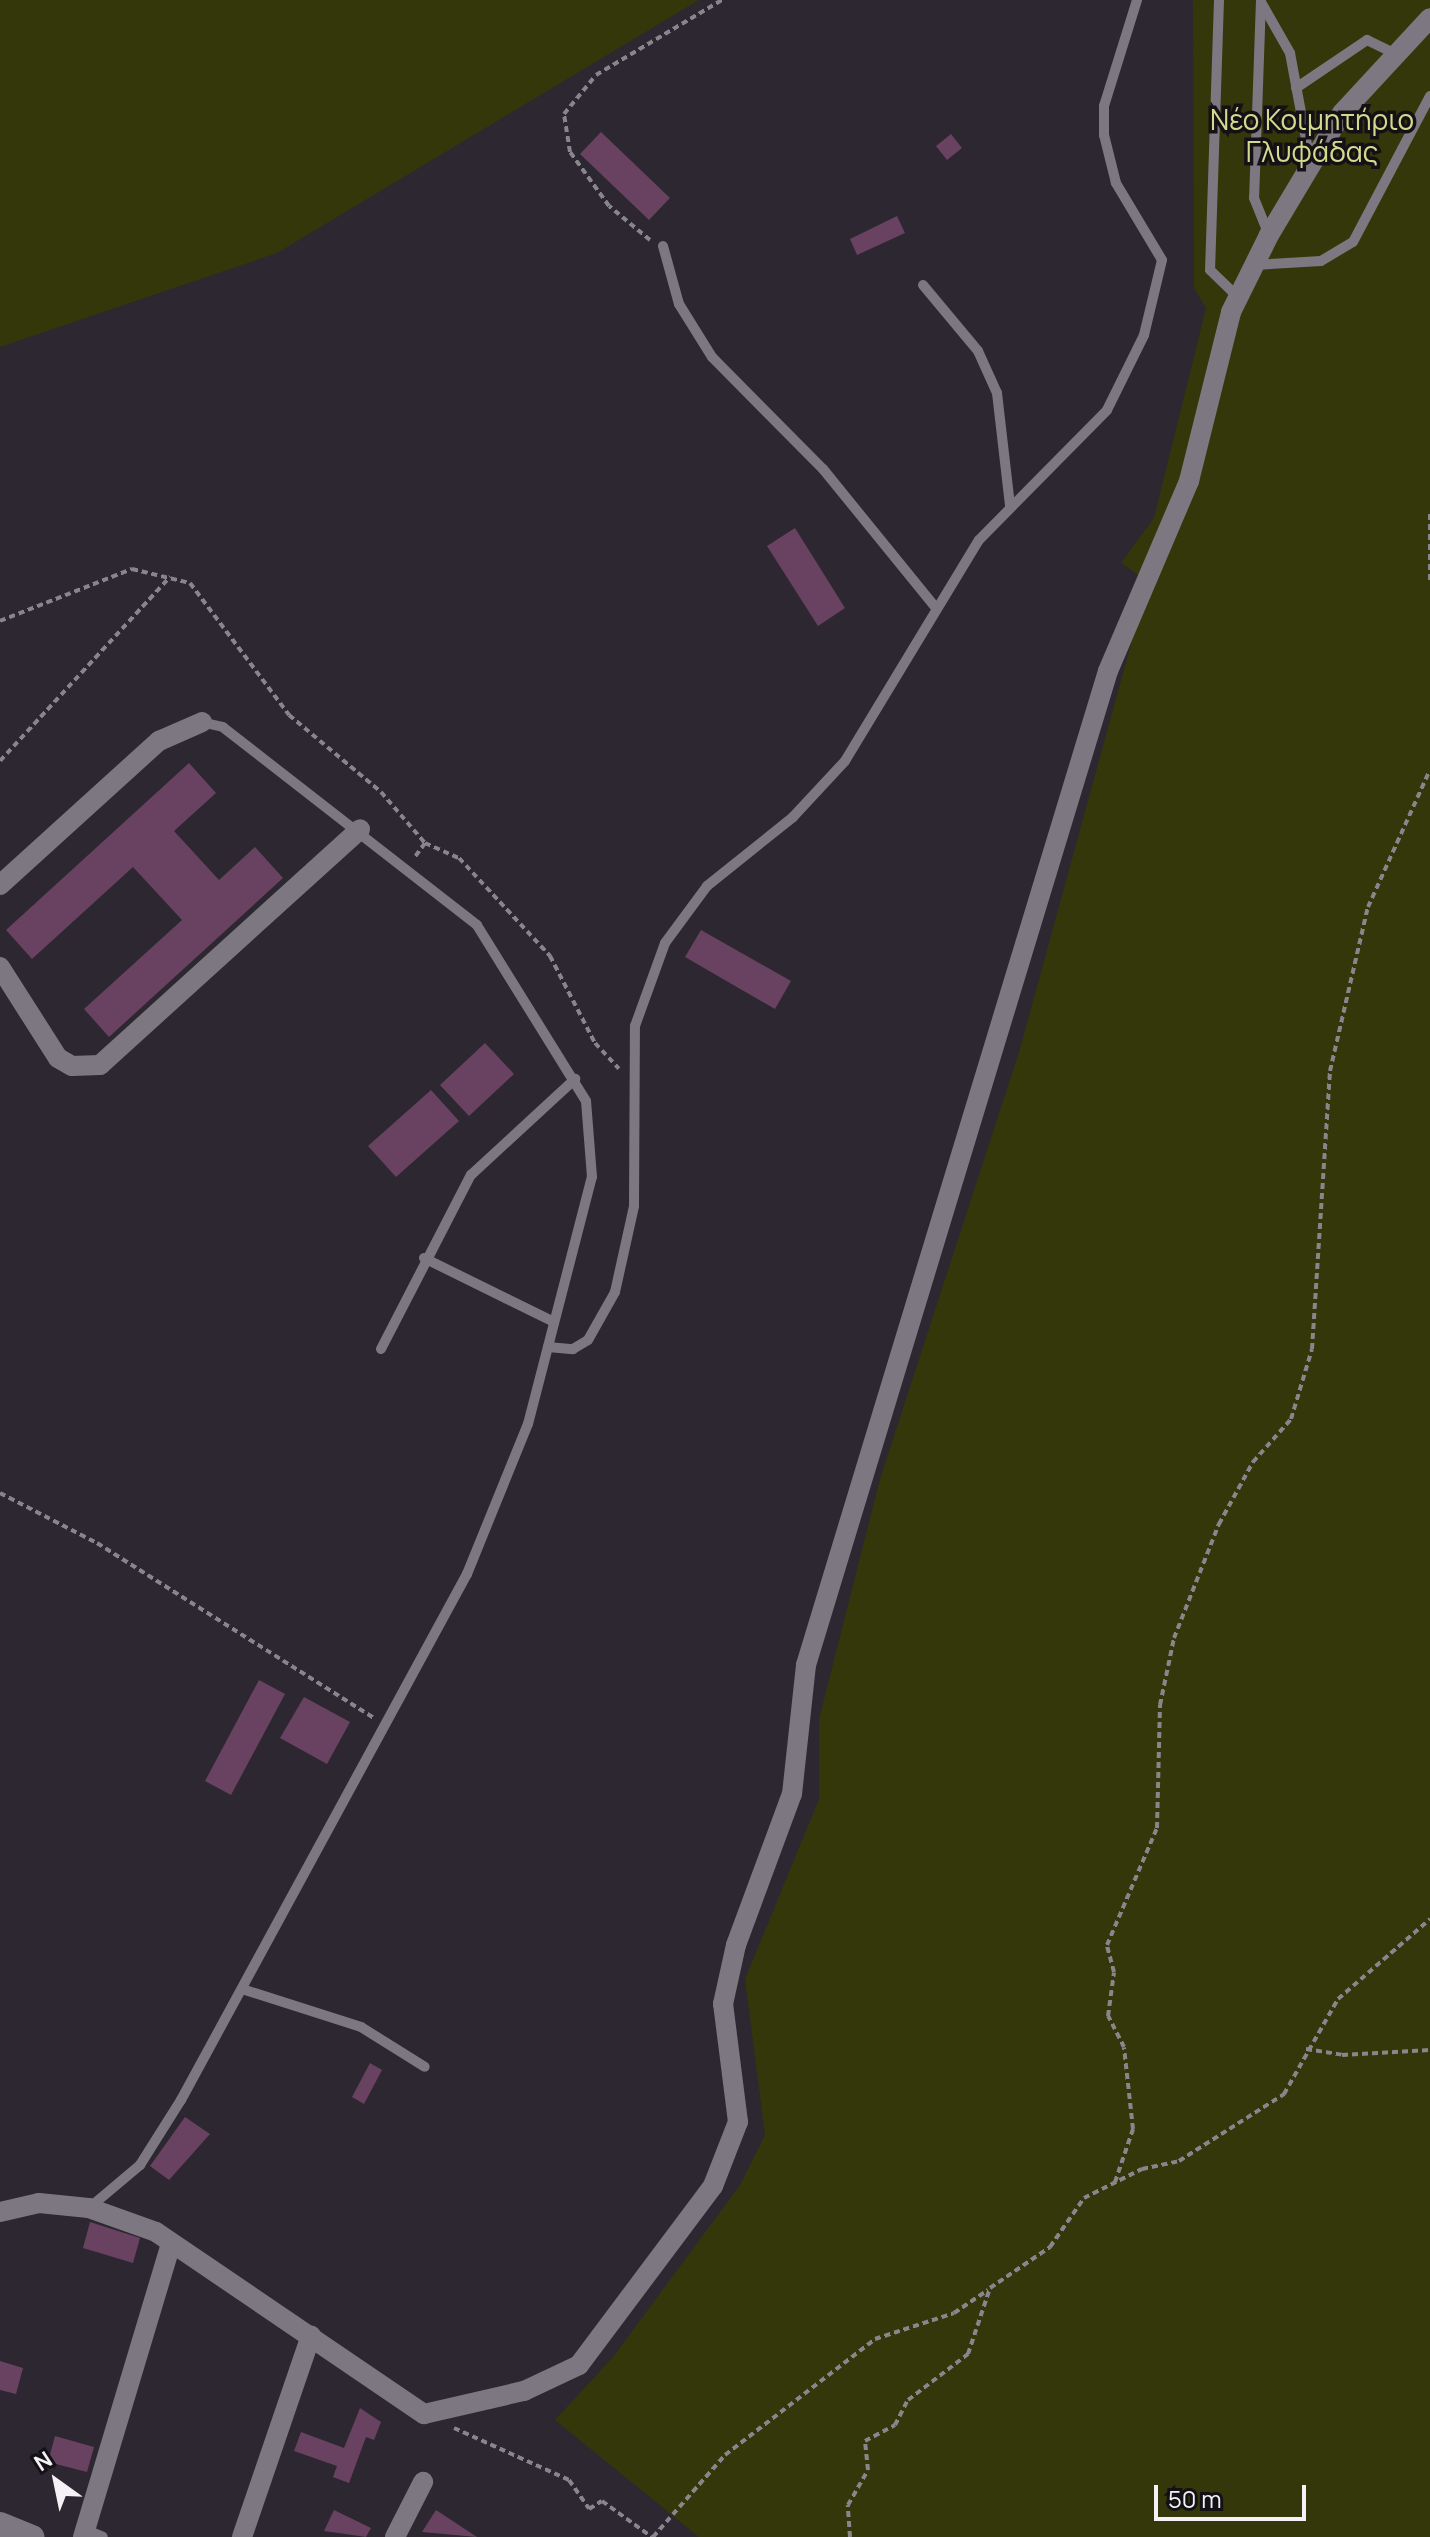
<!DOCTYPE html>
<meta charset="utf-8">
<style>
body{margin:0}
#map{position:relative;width:1430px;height:2537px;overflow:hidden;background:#2c2730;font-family:Manrope,sans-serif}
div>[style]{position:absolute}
.green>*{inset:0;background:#343709}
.building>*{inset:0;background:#694261}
.path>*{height:4px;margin-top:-2px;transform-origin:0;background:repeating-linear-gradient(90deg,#89858d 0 6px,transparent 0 10px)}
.service>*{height:10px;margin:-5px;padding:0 5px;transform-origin:5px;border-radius:5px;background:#7d7782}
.minor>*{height:20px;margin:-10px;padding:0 10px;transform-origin:10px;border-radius:10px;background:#7d7782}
.tertiary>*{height:24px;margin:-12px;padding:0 12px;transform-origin:12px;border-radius:12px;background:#7d7782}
span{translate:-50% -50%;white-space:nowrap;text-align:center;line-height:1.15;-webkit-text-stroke:7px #131115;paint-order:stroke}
.park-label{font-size:28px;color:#d3da8d}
.north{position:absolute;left:16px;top:2441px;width:80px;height:80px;-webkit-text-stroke:6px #131115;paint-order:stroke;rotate:327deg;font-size:22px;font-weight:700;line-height:32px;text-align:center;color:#f4f1f7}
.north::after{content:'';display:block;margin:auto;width:28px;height:36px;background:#f4f1f7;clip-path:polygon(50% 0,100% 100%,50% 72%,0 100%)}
.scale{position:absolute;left:1154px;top:2485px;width:152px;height:36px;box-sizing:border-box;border:4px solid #f4f1f7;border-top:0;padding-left:10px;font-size:24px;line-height:28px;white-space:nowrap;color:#f4f1f7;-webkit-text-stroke:6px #131115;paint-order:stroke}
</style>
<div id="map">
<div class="green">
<i style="clip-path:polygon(0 0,699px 0,277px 253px,0 347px)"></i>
<i style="clip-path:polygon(1193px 0,1430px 0,1430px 2537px,699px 2537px,555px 2420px,613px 2357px,740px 2185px,765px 2135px,745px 1979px,819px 1799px,819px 1719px,880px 1479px,1019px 1052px,1148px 582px,1121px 563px,1154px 518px,1206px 308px,1194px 288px)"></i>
</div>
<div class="building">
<i style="clip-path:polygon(601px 132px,670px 198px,649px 220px,580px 154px)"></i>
<i style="clip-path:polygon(951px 134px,962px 148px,947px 160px,936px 146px)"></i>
<i style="clip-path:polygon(897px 216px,905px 233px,857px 255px,850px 239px)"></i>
<i style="clip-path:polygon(795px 528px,845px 608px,818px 626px,767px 546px)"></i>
<i style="clip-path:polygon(189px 763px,216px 793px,174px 831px,219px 880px,255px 847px,283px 878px,109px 1037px,84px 1009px,182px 920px,133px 867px,32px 959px,6px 930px)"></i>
<i style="clip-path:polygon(701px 930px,791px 981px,775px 1009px,685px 957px)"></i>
<i style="clip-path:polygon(485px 1043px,514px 1074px,469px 1116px,440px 1085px)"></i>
<i style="clip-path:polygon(431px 1090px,459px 1121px,396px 1177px,368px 1146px)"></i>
<i style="clip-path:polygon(259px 1680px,285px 1694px,231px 1795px,205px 1781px)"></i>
<i style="clip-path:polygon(304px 1697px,350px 1722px,327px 1764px,280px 1738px)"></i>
<i style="clip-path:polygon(370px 2063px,382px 2070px,364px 2104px,352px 2097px)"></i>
<i style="clip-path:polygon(185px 2117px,210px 2134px,169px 2180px,150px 2166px)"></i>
<i style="clip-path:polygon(90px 2222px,140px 2238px,133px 2263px,83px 2248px)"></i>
<i style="clip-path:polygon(0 2361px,23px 2368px,16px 2394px,0 2390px)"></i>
<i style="clip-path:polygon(360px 2408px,381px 2422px,374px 2440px,366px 2437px,349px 2483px,333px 2477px,337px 2466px,294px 2451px,301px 2432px,344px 2448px)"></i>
<i style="clip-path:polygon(55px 2436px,94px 2447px,87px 2472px,48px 2462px)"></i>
<i style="clip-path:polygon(334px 2510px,371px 2528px,366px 2537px,324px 2531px)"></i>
<i style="clip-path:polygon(436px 2510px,477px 2537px,422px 2532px)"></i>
</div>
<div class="path">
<i style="left:650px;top:240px;width:53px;rotate:-140.3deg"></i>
<i style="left:609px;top:206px;width:67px;rotate:-125.8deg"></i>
<i style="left:570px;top:152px;width:38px;rotate:-99deg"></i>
<i style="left:564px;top:114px;width:50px;rotate:-50.6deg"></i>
<i style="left:596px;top:75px;width:147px;rotate:-30.8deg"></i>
<i style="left:1430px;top:514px;width:67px;rotate:90deg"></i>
<i style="left:0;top:621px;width:142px;rotate:-21.5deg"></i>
<i style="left:132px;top:569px;width:60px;rotate:13.6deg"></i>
<i style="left:190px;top:583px;width:165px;rotate:53.1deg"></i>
<i style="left:289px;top:715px;width:120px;rotate:39.9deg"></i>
<i style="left:381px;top:792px;width:67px;rotate:49.2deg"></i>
<i style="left:425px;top:843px;width:19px;rotate:126deg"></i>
<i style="left:0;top:761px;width:251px;rotate:-47.3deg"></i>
<i style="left:425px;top:843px;width:37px;rotate:24deg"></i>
<i style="left:459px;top:858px;width:134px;rotate:47.1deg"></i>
<i style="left:550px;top:956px;width:98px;rotate:62.7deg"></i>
<i style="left:595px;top:1043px;width:35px;rotate:47deg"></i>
<i style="left:0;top:1493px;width:109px;rotate:27.3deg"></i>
<i style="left:97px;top:1543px;width:329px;rotate:32.3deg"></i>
<i style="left:1306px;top:2049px;width:36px;rotate:9deg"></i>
<i style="left:1342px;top:2055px;width:88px;rotate:-3.3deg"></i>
<i style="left:1115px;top:2182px;width:56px;rotate:-71.2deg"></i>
<i style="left:1133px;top:2129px;width:82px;rotate:-96.3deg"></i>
<i style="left:1124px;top:2047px;width:35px;rotate:-117deg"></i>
<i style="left:1108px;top:2016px;width:44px;rotate:-82.2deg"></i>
<i style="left:1114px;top:1972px;width:28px;rotate:-105deg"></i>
<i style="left:1107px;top:1945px;width:127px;rotate:-66.9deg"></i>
<i style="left:1157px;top:1828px;width:123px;rotate:-88.6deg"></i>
<i style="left:1160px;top:1705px;width:68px;rotate:-78.2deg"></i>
<i style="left:1174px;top:1638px;width:123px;rotate:-68.5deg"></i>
<i style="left:1219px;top:1524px;width:71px;rotate:-61.3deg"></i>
<i style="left:1253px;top:1462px;width:57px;rotate:-48.5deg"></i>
<i style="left:1291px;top:1419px;width:73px;rotate:-73.3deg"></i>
<i style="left:1312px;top:1349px;width:279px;rotate:-86.3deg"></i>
<i style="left:1330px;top:1071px;width:168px;rotate:-77deg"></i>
<i style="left:1368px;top:907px;width:150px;rotate:-65.7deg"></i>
<i style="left:454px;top:2428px;width:126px;rotate:24.3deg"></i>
<i style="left:569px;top:2480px;width:35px;rotate:55deg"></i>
<i style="left:589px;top:2509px;width:15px;rotate:-32deg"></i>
<i style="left:602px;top:2501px;width:62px;rotate:35.8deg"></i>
<i style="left:653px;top:2537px;width:109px;rotate:-48.7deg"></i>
<i style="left:725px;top:2455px;width:190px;rotate:-37.7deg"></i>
<i style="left:875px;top:2339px;width:83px;rotate:-18.2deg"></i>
<i style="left:954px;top:2313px;width:41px;rotate:-34.1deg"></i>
<i style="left:850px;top:2537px;width:32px;rotate:-94deg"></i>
<i style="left:848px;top:2505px;width:40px;rotate:-60.3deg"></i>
<i style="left:868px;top:2470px;width:29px;rotate:-96deg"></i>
<i style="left:865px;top:2441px;width:34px;rotate:-28deg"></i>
<i style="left:895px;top:2425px;width:28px;rotate:-63deg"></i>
<i style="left:908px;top:2400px;width:76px;rotate:-37.5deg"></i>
<i style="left:968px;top:2354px;width:70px;rotate:-71.6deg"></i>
<i style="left:990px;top:2288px;width:73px;rotate:-34.3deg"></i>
<i style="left:1050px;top:2247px;width:60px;rotate:-55.2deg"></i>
<i style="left:1084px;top:2198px;width:65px;rotate:-26.6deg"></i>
<i style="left:1142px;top:2169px;width:38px;rotate:-12deg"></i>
<i style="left:1179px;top:2161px;width:125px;rotate:-32.5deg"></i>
<i style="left:1284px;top:2094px;width:109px;rotate:-60.4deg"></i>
<i style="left:1338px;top:1999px;width:122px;rotate:-41deg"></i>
</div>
<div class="service">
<i style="left:1219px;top:0;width:270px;rotate:91.9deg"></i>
<i style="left:1210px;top:270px;width:39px;rotate:44deg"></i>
<i style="left:1261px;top:0;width:198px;rotate:92deg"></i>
<i style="left:1254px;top:198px;width:40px;rotate:68deg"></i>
<i style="left:1261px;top:2px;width:59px;rotate:60.4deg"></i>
<i style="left:1290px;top:53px;width:110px;rotate:79.5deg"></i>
<i style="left:1296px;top:88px;width:86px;rotate:-34.1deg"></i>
<i style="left:1367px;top:40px;width:32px;rotate:26deg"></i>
<i style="left:663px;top:246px;width:60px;rotate:74.6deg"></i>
<i style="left:679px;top:304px;width:62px;rotate:58.1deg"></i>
<i style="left:712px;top:357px;width:158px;rotate:45.3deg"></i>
<i style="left:823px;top:469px;width:178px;rotate:50.9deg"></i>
<i style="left:1255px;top:265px;width:66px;rotate:-3.5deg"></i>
<i style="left:1321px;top:261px;width:37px;rotate:-31deg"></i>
<i style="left:1353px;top:242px;width:165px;rotate:-62.2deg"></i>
<i style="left:923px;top:285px;width:86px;rotate:50.2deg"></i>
<i style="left:978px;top:351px;width:46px;rotate:65.7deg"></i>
<i style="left:997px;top:393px;width:114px;rotate:83.4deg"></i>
<i style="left:424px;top:1258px;width:145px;rotate:26.2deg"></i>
<i style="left:548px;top:1347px;width:25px;rotate:5deg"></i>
<i style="left:573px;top:1349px;width:17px;rotate:-31deg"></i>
<i style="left:588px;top:1340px;width:55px;rotate:-60.6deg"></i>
<i style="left:615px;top:1292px;width:88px;rotate:-77.5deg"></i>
<i style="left:634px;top:1206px;width:180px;rotate:-89.7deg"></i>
<i style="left:635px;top:1026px;width:88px;rotate:-70.1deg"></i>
<i style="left:665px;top:943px;width:71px;rotate:-53.6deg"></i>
<i style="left:707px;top:886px;width:110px;rotate:-38.7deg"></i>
<i style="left:793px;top:817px;width:76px;rotate:-47.1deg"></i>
<i style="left:845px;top:761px;width:258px;rotate:-58.8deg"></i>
<i style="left:979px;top:540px;width:182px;rotate:-45.4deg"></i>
<i style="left:1107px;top:410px;width:84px;rotate:-63.7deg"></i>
<i style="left:1144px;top:335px;width:77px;rotate:-76.5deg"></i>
<i style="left:1162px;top:260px;width:90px;rotate:-120.9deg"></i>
<i style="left:1116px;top:183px;width:49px;rotate:-104deg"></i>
<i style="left:1104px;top:135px;width:29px;rotate:-90deg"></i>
<i style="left:1104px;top:106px;width:111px;rotate:-72.7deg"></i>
<i style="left:381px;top:1349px;width:196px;rotate:-62.7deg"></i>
<i style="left:471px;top:1175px;width:142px;rotate:-42.7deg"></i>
<i style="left:245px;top:1990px;width:122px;rotate:17.7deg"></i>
<i style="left:361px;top:2027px;width:75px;rotate:32deg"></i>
<i style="left:89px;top:2208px;width:67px;rotate:-40.1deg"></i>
<i style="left:140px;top:2165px;width:77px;rotate:-57.8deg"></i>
<i style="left:181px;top:2100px;width:599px;rotate:-61.47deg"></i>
<i style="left:467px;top:1574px;width:162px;rotate:-67.9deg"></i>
<i style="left:528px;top:1424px;width:255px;rotate:-75.5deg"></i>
<i style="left:592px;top:1177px;width:76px;rotate:-94.5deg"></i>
<i style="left:586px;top:1101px;width:207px;rotate:-121.8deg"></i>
<i style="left:477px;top:925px;width:322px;rotate:-142.1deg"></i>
<i style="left:223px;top:727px;width:22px;rotate:-167deg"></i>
<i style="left:86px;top:2530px;width:18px;rotate:22deg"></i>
</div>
<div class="minor">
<i style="left:0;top:885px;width:215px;rotate:-42.2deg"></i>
<i style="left:159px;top:741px;width:47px;rotate:-23.8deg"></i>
<i style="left:0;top:967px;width:108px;rotate:57.5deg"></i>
<i style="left:58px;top:1058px;width:16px;rotate:30deg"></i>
<i style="left:72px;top:1066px;width:28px;rotate:-2deg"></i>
<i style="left:100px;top:1065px;width:351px;rotate:-42.2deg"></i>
<i style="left:0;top:2212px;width:40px;rotate:-13deg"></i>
<i style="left:39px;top:2203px;width:50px;rotate:5.7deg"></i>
<i style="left:89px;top:2208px;width:71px;rotate:19.7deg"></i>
<i style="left:156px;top:2232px;width:324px;rotate:34.2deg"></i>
<i style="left:424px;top:2414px;width:103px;rotate:-13deg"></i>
<i style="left:524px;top:2391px;width:61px;rotate:-25.3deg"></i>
<i style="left:579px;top:2365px;width:224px;rotate:-53.2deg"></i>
<i style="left:713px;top:2186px;width:69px;rotate:-68.7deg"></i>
<i style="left:738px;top:2122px;width:119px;rotate:-97.2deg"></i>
<i style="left:723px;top:2004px;width:60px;rotate:-77.6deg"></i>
<i style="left:736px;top:1945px;width:161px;rotate:-69.7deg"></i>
<i style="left:792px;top:1794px;width:130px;rotate:-83.8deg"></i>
<i style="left:806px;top:1665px;width:1039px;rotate:-73.1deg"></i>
<i style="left:1108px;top:671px;width:207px;rotate:-66.9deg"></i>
<i style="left:1189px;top:481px;width:174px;rotate:-76deg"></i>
<i style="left:1231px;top:312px;width:86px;rotate:-63.7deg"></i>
<i style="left:1269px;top:235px;width:142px;rotate:-59.1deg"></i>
<i style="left:1342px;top:113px;width:129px;rotate:-47.2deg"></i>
<i style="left:83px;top:2537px;width:306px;rotate:-73.3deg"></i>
<i style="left:242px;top:2537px;width:213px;rotate:-71.1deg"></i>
<i style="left:395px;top:2537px;width:62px;rotate:-63deg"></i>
</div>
<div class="tertiary">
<i style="left:0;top:2524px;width:35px;rotate:22deg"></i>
</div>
<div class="park-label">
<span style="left:1312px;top:135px">Νέο Κοιμητήριο<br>Γλυφάδας</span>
</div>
<div class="north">N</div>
<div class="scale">50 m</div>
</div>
